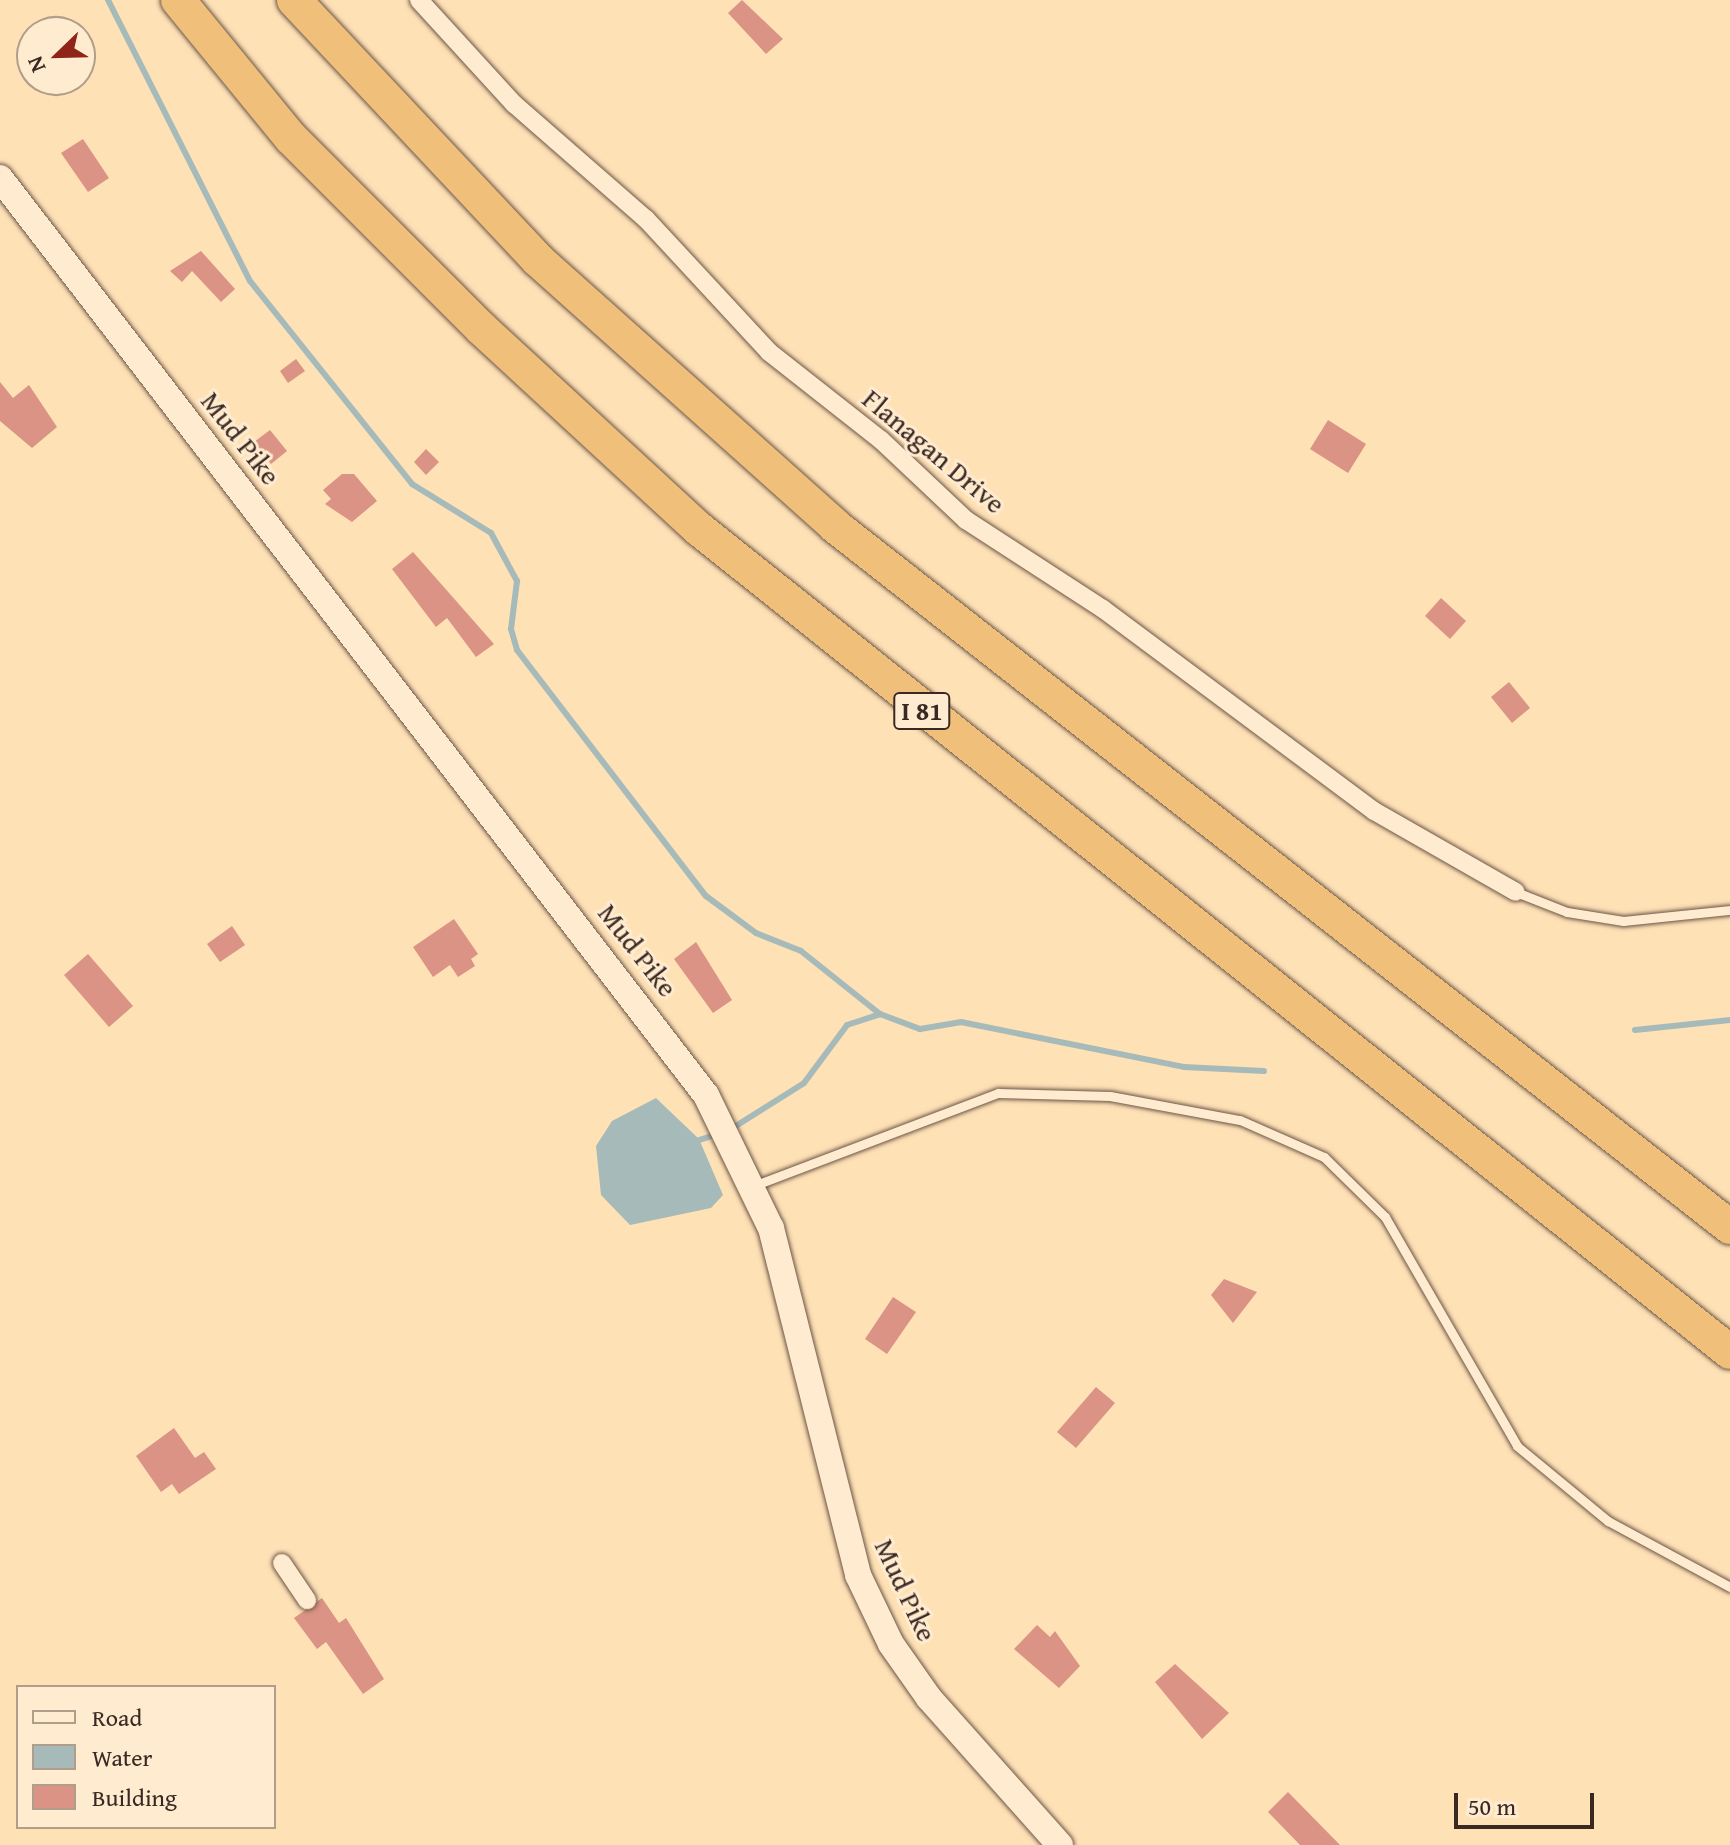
<!DOCTYPE html>
<style>
body{margin:0}
#map{position:relative;width:1730px;height:1845px;overflow:hidden;background:#ffe1b6;font-family:"Gentium Book Plus",serif}
div>[style]{position:absolute}
.water>*{inset:0;background:#a7baba}
.stream>*{height:6px;margin:-3px;padding:0 3px;transform-origin:3px;border-radius:3px;background:#a7baba}
.building>*{inset:0;background:#da9384}
.roads{filter:drop-shadow(0 0 2px #6b5647) drop-shadow(0 0 2px #6b5647)}
.lane>*{height:9px;margin:-4.5px;padding:0 4.5px;transform-origin:4.5px;border-radius:4.5px;background:#ffecd0}
.street>*{height:18px;margin:-9px;padding:0 9px;transform-origin:9px;border-radius:9px;background:#ffecd0}
.secondary>*{height:26px;margin:-13px;padding:0 13px;transform-origin:13px;border-radius:13px;background:#ffecd0}
.highway>*{height:34px;margin:-17px;padding:0 17px;transform-origin:17px;border-radius:17px;background:#f0c07b}
span{translate:-50% -50%;white-space:nowrap;text-align:center;line-height:1.15;-webkit-text-stroke:6px #ffecd0;paint-order:stroke}
.shield-label span{padding:2px 6px;background:#ffecd0;border:2px solid;border-radius:6px;-webkit-text-stroke-width:0}
.shield-label{font-size:26px;color:#3a2822;font-weight:700}
.street-label{font-size:28px;color:#3a2822}
.legend{position:absolute;left:16px;top:1685px;width:260px;height:144px;box-sizing:border-box;background:#ffecd0;border:2px solid #b09e8a;margin:0;padding:10px 14px;list-style:none;font-size:24px;color:#3a2822}
.legend li{display:flex;align-items:center;gap:16px;height:40px}
.legend b{width:40px;border:2px solid #b09e8a}
.north{position:absolute;left:16px;top:16px;width:80px;height:80px;box-sizing:border-box;background:#ffecd0;border:2px solid #b09e8a;border-radius:50%;rotate:247deg;font-size:22px;font-weight:700;line-height:32px;text-align:center;color:#3a2822}
.north::after{content:'';display:block;margin:auto;width:28px;height:36px;background:#8f2418;clip-path:polygon(50% 0,100% 100%,50% 72%,0 100%)}
.scale{position:absolute;left:1454px;top:1793px;width:140px;height:36px;box-sizing:border-box;border:4px solid #3a2822;border-top:0;padding-left:10px;font-size:24px;line-height:28px;white-space:nowrap;color:#3a2822;-webkit-text-stroke:6px #ffecd0;paint-order:stroke}
</style>
<div id="map">
<div class="water">
<i style="clip-path:polygon(656px 1098px,699px 1139px,723px 1195px,711px 1208px,630px 1225px,601px 1195px,596px 1146px,612px 1121px)"></i>
</div>
<div class="stream">
<i style="left:108px;top:0;width:315px;rotate:63.2deg"></i>
<i style="left:250px;top:281px;width:260px;rotate:51.4deg"></i>
<i style="left:412px;top:484px;width:93px;rotate:31.8deg"></i>
<i style="left:491px;top:533px;width:55px;rotate:61.6deg"></i>
<i style="left:517px;top:581px;width:48px;rotate:97.1deg"></i>
<i style="left:511px;top:629px;width:22px;rotate:74deg"></i>
<i style="left:517px;top:650px;width:310px;rotate:52.5deg"></i>
<i style="left:706px;top:896px;width:62px;rotate:36.5deg"></i>
<i style="left:756px;top:933px;width:48px;rotate:21.8deg"></i>
<i style="left:801px;top:951px;width:101px;rotate:38.6deg"></i>
<i style="left:880px;top:1014px;width:43px;rotate:20.6deg"></i>
<i style="left:920px;top:1029px;width:42px;rotate:-9.7deg"></i>
<i style="left:961px;top:1022px;width:227px;rotate:11.4deg"></i>
<i style="left:1184px;top:1067px;width:80px;rotate:2.9deg"></i>
<i style="left:1635px;top:1030px;width:96px;rotate:-6deg"></i>
<i style="left:731px;top:1129px;width:86px;rotate:-32.2deg"></i>
<i style="left:804px;top:1083px;width:72px;rotate:-53.4deg"></i>
<i style="left:847px;top:1025px;width:35px;rotate:-18deg"></i>
<i style="left:693px;top:1142px;width:25px;rotate:-18deg"></i>
</div>
<div class="building">
<i style="clip-path:polygon(742px 0,783px 39px,766px 54px,728px 13px)"></i>
<i style="clip-path:polygon(83px 139px,109px 178px,88px 192px,61px 153px)"></i>
<i style="clip-path:polygon(201px 251px,235px 289px,221px 302px,192px 271px,182px 282px,170px 271px)"></i>
<i style="clip-path:polygon(296px 359px,305px 371px,288px 383px,280px 371px)"></i>
<i style="clip-path:polygon(0 382px,13px 398px,29px 385px,57px 427px,32px 448px,0 421px)"></i>
<i style="clip-path:polygon(1328px 420px,1366px 444px,1348px 473px,1310px 449px)"></i>
<i style="clip-path:polygon(270px 430px,287px 451px,271px 464px,254px 442px)"></i>
<i style="clip-path:polygon(426px 449px,439px 462px,426px 475px,414px 462px)"></i>
<i style="clip-path:polygon(342px 474px,354px 474px,377px 501px,352px 522px,325px 504px,331px 499px,323px 490px)"></i>
<i style="clip-path:polygon(413px 552px,494px 644px,476px 657px,447px 618px,436px 627px,392px 569px)"></i>
<i style="clip-path:polygon(1441px 598px,1466px 621px,1450px 639px,1425px 616px)"></i>
<i style="clip-path:polygon(1509px 682px,1530px 708px,1512px 723px,1491px 697px)"></i>
<i style="clip-path:polygon(454px 919px,478px 954px,471px 959px,475px 966px,458px 977px,450px 965px,433px 977px,413px 947px)"></i>
<i style="clip-path:polygon(232px 926px,245px 945px,220px 962px,207px 944px)"></i>
<i style="clip-path:polygon(696px 942px,732px 1000px,713px 1013px,674px 959px)"></i>
<i style="clip-path:polygon(88px 954px,133px 1006px,109px 1027px,64px 975px)"></i>
<i style="clip-path:polygon(1224px 1279px,1257px 1292px,1233px 1323px,1211px 1295px)"></i>
<i style="clip-path:polygon(893px 1297px,916px 1312px,887px 1354px,865px 1339px)"></i>
<i style="clip-path:polygon(1096px 1387px,1115px 1403px,1076px 1448px,1057px 1432px)"></i>
<i style="clip-path:polygon(174px 1428px,195px 1458px,204px 1452px,216px 1469px,179px 1494px,172px 1484px,161px 1492px,136px 1456px)"></i>
<i style="clip-path:polygon(322px 1598px,339px 1623px,346px 1618px,384px 1679px,363px 1694px,326px 1642px,317px 1649px,294px 1618px)"></i>
<i style="clip-path:polygon(1037px 1625px,1050px 1637px,1055px 1631px,1080px 1666px,1059px 1688px,1014px 1649px)"></i>
<i style="clip-path:polygon(1175px 1664px,1229px 1713px,1202px 1739px,1155px 1682px)"></i>
<i style="clip-path:polygon(1288px 1792px,1340px 1845px,1300px 1845px,1268px 1812px)"></i>
</div>
<div class="roads">
<div class="lane">
<i style="left:1516px;top:892px;width:55px;rotate:21.4deg"></i>
<i style="left:1567px;top:912px;width:57px;rotate:9.1deg"></i>
<i style="left:1623px;top:921px;width:108px;rotate:-5.9deg"></i>
<i style="left:753px;top:1186px;width:262px;rotate:-20.8deg"></i>
<i style="left:998px;top:1093px;width:112px;rotate:1.5deg"></i>
<i style="left:1110px;top:1096px;width:132px;rotate:10.5deg"></i>
<i style="left:1240px;top:1120px;width:92px;rotate:23.8deg"></i>
<i style="left:1324px;top:1157px;width:86px;rotate:44.5deg"></i>
<i style="left:1385px;top:1217px;width:264px;rotate:60deg"></i>
<i style="left:1517px;top:1446px;width:118px;rotate:39.5deg"></i>
<i style="left:1608px;top:1521px;width:139px;rotate:28.4deg"></i>
</div>
<div class="street">
<i style="left:419px;top:0;width:141px;rotate:47.6deg"></i>
<i style="left:514px;top:104px;width:175px;rotate:41.1deg"></i>
<i style="left:646px;top:219px;width:181px;rotate:47.2deg"></i>
<i style="left:769px;top:352px;width:142px;rotate:38.2deg"></i>
<i style="left:881px;top:440px;width:117px;rotate:43.3deg"></i>
<i style="left:966px;top:520px;width:163px;rotate:33deg"></i>
<i style="left:1103px;top:609px;width:338px;rotate:36.7deg"></i>
<i style="left:1374px;top:811px;width:163px;rotate:29.7deg"></i>
<i style="left:282px;top:1563px;width:45px;rotate:56deg"></i>
</div>
<div class="secondary">
<i style="left:0;top:178px;width:1157px;rotate:52.41deg"></i>
<i style="left:706px;top:1095px;width:148px;rotate:64deg"></i>
<i style="left:771px;top:1228px;width:358px;rotate:75.9deg"></i>
<i style="left:858px;top:1575px;width:76px;rotate:64.4deg"></i>
<i style="left:891px;top:1644px;width:66px;rotate:54.9deg"></i>
<i style="left:929px;top:1698px;width:197px;rotate:48.3deg"></i>
</div>
<div class="highway">
<i style="left:178px;top:0;width:178px;rotate:50.7deg"></i>
<i style="left:291px;top:138px;width:270px;rotate:45deg"></i>
<i style="left:482px;top:329px;width:295px;rotate:42.7deg"></i>
<i style="left:699px;top:529px;width:1319px;rotate:38.6deg"></i>
<i style="left:294px;top:0;width:357px;rotate:46.8deg"></i>
<i style="left:538px;top:260px;width:399px;rotate:41.8deg"></i>
<i style="left:835px;top:526px;width:1137px;rotate:38.07deg"></i>
</div>
</div>
<div class="shield-label">
<span style="left:922px;top:711px">I 81</span>
</div>
<div class="street-label">
<span style="left:241px;top:438px;rotate:52deg">Mud Pike</span>
<span style="left:934px;top:451px;rotate:40deg">Flanagan Drive</span>
<span style="left:638px;top:950px;rotate:52deg">Mud Pike</span>
<span style="left:906px;top:1590px;rotate:65deg">Mud Pike</span>
</div>
<ul class="legend">
<li><b style="height:10px;background:#ffecd0"></b>Road</li>
<li><b style="height:22px;background:#a7baba"></b>Water</li>
<li><b style="height:22px;background:#da9384"></b>Building</li>
</ul>
<div class="north">N</div>
<div class="scale">50 m</div>
</div>
